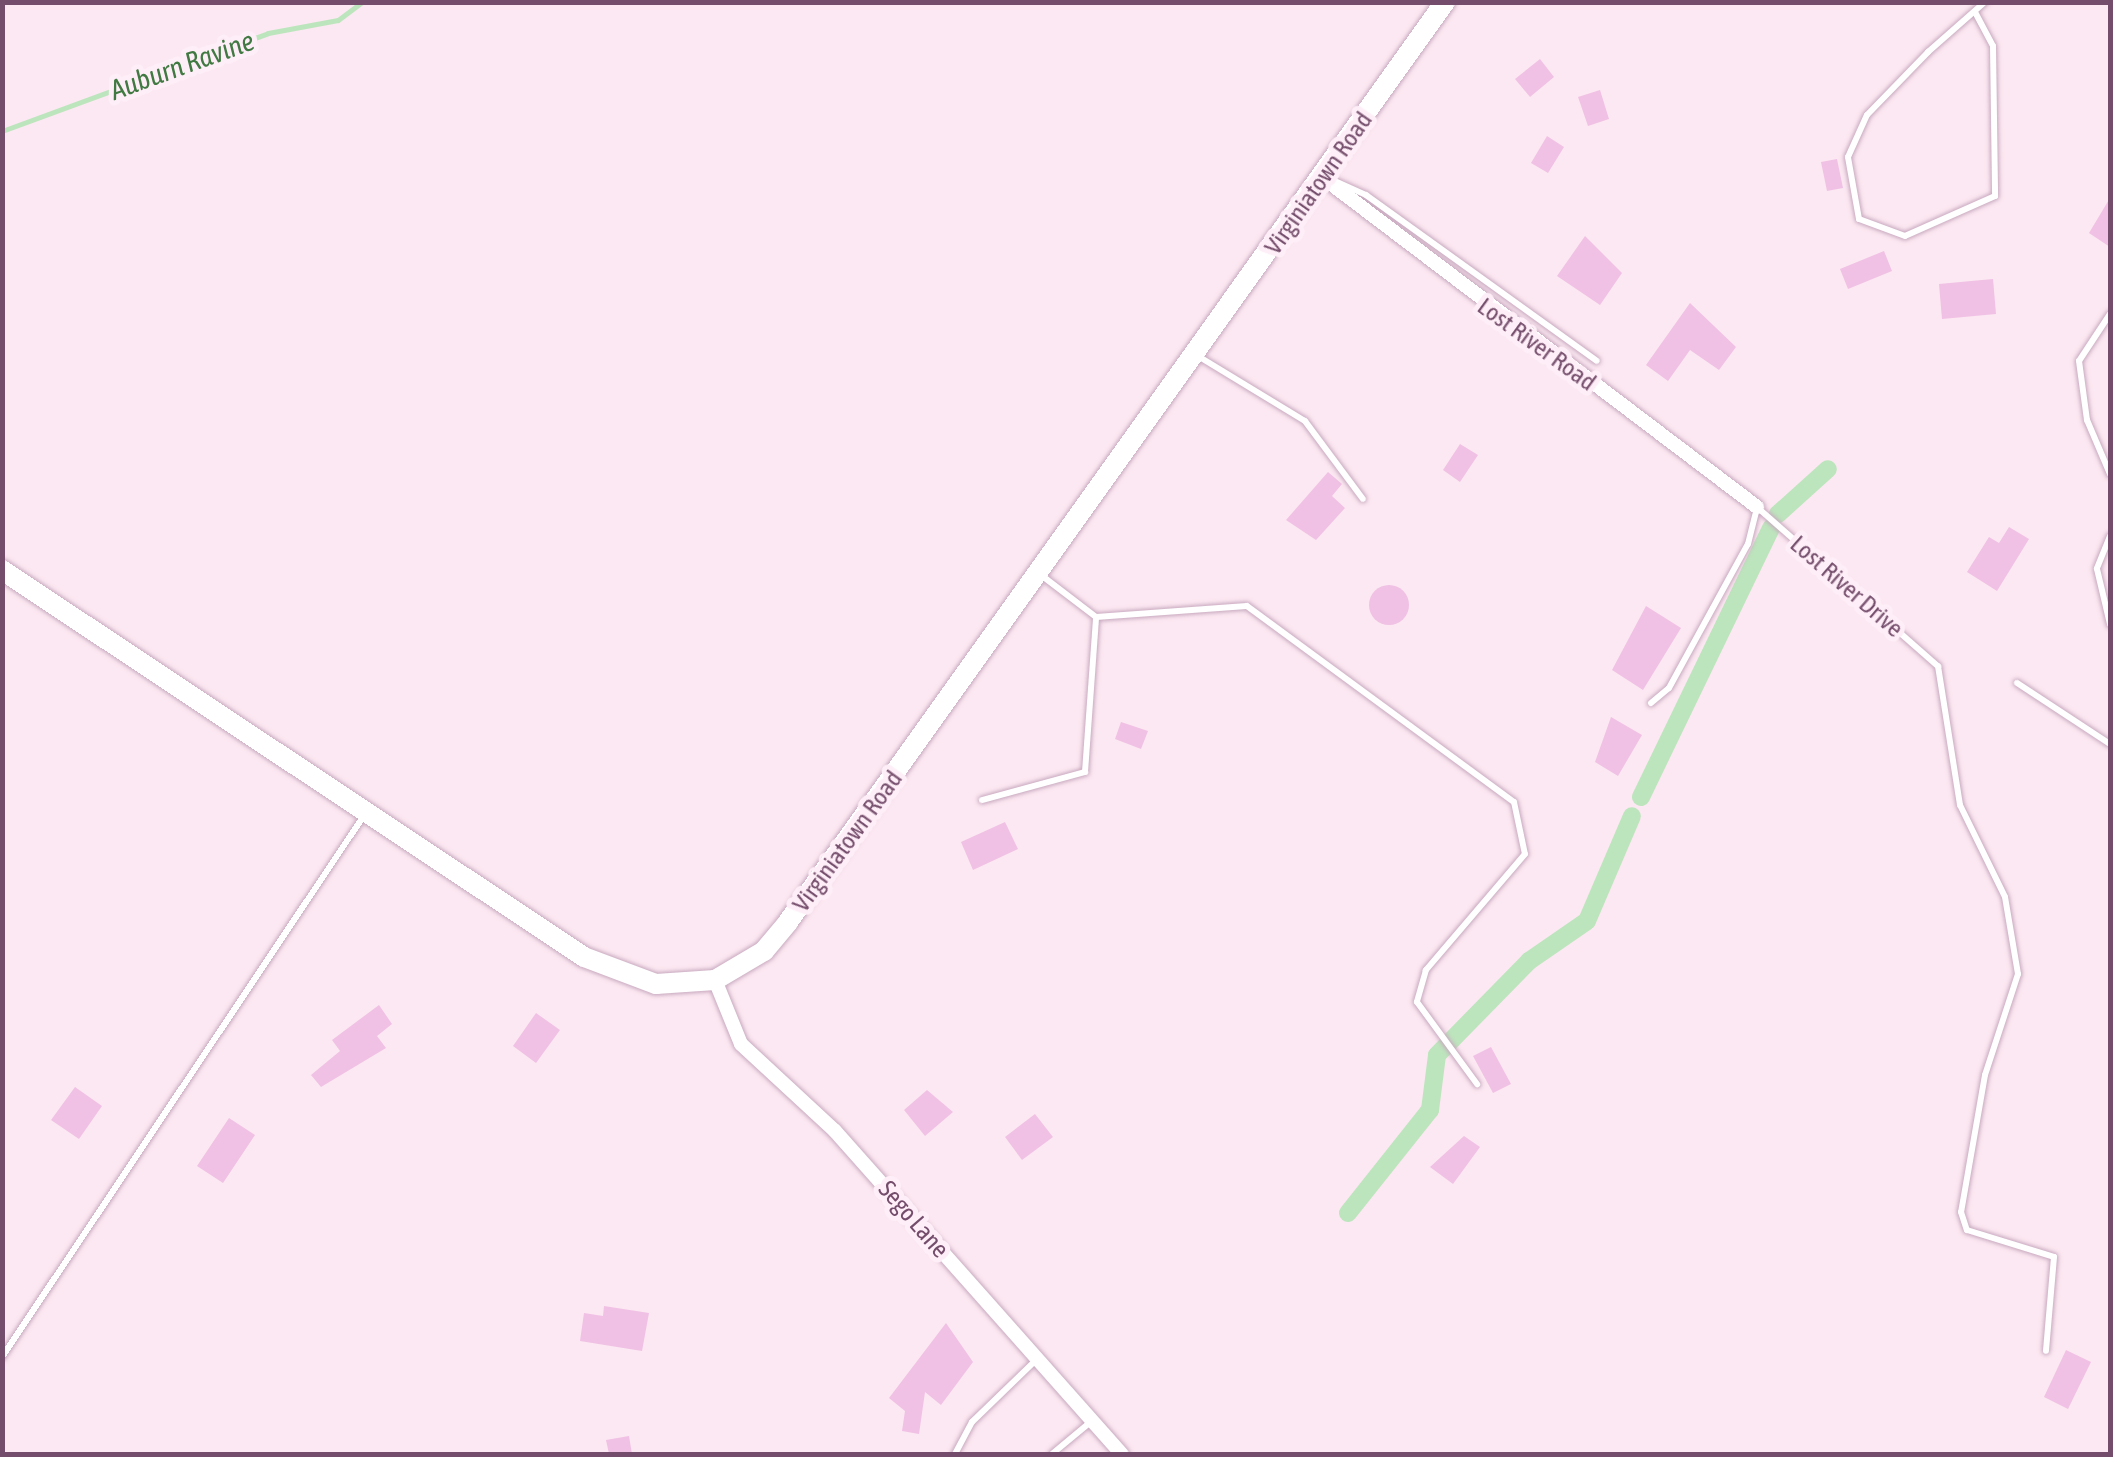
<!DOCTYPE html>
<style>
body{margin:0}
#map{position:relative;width:2113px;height:1457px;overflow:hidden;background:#fce8f2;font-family:"Asap Condensed",sans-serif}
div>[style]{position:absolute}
.stream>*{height:5px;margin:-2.5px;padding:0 2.5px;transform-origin:2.5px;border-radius:2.5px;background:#bde5bd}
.canal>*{height:18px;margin:-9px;padding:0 9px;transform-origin:9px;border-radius:9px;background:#bde5bd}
.building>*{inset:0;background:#f0c1e4}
.round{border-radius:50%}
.roads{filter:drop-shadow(0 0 2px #c8a9bf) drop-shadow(0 0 2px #c8a9bf)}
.lane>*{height:6px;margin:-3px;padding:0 3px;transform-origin:3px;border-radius:3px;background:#fff}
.street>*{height:14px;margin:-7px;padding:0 7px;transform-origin:7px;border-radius:7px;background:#fff}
.secondary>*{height:20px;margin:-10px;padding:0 10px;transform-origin:10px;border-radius:10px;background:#fff}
span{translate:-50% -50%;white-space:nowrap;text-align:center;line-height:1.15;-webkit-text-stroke:10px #feeef7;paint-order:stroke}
.street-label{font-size:25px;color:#754d6c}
.water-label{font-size:28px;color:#417942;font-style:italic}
.frame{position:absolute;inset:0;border:5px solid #754d6c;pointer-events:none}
</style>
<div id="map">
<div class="stream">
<i style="left:2px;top:131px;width:283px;rotate:-20.2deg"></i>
<i style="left:268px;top:33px;width:71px;rotate:-10.5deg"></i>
<i style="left:338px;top:20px;width:30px;rotate:-37deg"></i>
</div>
<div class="canal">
<i style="left:1778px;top:514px;width:67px;rotate:-42deg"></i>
<i style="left:1641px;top:797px;width:299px;rotate:-64.2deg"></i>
<i style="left:1348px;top:1213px;width:132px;rotate:-51.5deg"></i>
<i style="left:1430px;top:1110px;width:55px;rotate:-82.7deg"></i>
<i style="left:1437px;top:1055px;width:132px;rotate:-45.6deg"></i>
<i style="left:1529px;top:961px;width:70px;rotate:-34.6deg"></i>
<i style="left:1587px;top:921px;width:114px;rotate:-66.8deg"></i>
</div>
<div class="building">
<i style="clip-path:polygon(1540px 59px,1554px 77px,1530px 97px,1515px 79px)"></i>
<i style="clip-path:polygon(1600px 90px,1609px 119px,1588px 126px,1578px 97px)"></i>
<i style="clip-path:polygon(1547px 136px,1564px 147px,1548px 173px,1531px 163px)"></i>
<i style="clip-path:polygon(1837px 159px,1843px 188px,1827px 191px,1821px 162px)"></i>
<i style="clip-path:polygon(2110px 198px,2110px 247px,2089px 233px)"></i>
<i style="clip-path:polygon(1585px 236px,1622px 273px,1600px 305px,1557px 276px)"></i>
<i style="clip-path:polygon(1884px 251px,1892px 271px,1848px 289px,1840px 269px)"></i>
<i style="clip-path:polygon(1993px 279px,1996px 314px,1942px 319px,1939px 284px)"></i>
<i style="clip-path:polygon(1690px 303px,1736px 347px,1719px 370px,1690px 350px,1668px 381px,1646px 365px)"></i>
<i style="clip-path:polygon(1460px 444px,1478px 455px,1460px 482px,1443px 470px)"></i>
<i style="clip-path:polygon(1328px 472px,1342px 484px,1332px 496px,1345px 508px,1316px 540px,1286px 520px)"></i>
<i style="clip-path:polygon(2009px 527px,2029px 539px,1997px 591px,1967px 572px,1989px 537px,1999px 543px)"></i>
<i class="round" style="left:1369px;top:585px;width:40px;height:40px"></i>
<i style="clip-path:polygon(1646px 606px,1681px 628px,1643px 690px,1612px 670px)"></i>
<i style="clip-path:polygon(1611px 717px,1642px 735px,1618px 776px,1595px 762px)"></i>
<i style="clip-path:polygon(1121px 722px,1148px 731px,1141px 749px,1115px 739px)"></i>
<i style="clip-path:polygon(1005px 822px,1018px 849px,973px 870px,961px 842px)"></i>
<i style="clip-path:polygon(379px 1005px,392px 1024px,377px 1036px,386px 1048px,321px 1087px,311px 1075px,340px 1051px,332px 1040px)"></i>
<i style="clip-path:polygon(536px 1013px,560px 1030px,536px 1063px,513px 1046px)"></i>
<i style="clip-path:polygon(1491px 1047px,1511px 1084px,1493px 1093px,1473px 1056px)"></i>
<i style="clip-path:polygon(75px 1087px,102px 1106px,79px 1139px,51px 1120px)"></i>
<i style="clip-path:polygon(927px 1090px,953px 1112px,925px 1136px,904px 1110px)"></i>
<i style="clip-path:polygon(1035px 1114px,1053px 1137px,1022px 1160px,1005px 1137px)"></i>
<i style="clip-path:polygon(229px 1118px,255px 1135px,223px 1183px,197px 1166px)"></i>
<i style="clip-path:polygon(1464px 1136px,1480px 1147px,1453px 1184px,1430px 1167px)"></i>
<i style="clip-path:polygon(604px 1306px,649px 1313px,642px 1351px,580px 1341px,584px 1313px,603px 1316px)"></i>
<i style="clip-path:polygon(946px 1323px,973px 1362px,941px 1405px,925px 1392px,919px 1434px,902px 1431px,905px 1411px,889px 1398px)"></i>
<i style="clip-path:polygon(2066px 1350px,2091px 1362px,2068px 1409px,2044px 1397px)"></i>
<i style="clip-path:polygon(629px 1436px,632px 1454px,609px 1454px,606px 1440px)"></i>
</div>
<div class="roads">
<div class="lane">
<i style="left:1975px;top:12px;width:38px;rotate:62deg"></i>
<i style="left:1993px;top:46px;width:150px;rotate:89.2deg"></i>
<i style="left:1995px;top:196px;width:98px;rotate:156deg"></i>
<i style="left:1905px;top:236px;width:49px;rotate:-159.7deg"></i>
<i style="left:1859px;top:219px;width:63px;rotate:-100.1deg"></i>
<i style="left:1848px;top:157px;width:46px;rotate:-65.7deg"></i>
<i style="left:1867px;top:115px;width:88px;rotate:-45.9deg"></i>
<i style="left:1928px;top:52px;width:76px;rotate:-41.3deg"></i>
<i style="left:1328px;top:178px;width:42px;rotate:24.1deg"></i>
<i style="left:1366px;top:195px;width:284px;rotate:35.7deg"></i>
<i style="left:2110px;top:314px;width:56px;rotate:123.4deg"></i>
<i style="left:2079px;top:361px;width:60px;rotate:82.3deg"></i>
<i style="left:2087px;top:420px;width:59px;rotate:66.9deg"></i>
<i style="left:1198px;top:356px;width:125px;rotate:31.3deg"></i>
<i style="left:1305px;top:421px;width:97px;rotate:53.4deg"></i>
<i style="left:1758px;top:508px;width:240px;rotate:41.3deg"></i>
<i style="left:1938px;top:666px;width:141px;rotate:81deg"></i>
<i style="left:1960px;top:805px;width:102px;rotate:63.9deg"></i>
<i style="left:2005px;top:897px;width:78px;rotate:80.4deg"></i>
<i style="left:2018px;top:974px;width:106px;rotate:108.1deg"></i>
<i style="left:1985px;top:1075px;width:139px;rotate:99.9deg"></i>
<i style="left:1961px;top:1212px;width:19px;rotate:72deg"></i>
<i style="left:1967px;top:1230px;width:91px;rotate:17.2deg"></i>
<i style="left:2054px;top:1257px;width:94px;rotate:94.9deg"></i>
<i style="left:2110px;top:536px;width:35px;rotate:112deg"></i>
<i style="left:2097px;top:569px;width:57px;rotate:76.7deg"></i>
<i style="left:1041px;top:575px;width:69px;rotate:37.4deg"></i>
<i style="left:1096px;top:617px;width:151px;rotate:-4.2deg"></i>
<i style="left:1247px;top:606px;width:331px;rotate:36.3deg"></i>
<i style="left:1514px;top:802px;width:53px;rotate:78.1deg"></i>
<i style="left:1525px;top:854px;width:153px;rotate:130.5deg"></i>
<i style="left:1426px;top:970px;width:33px;rotate:106deg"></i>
<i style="left:1417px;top:1002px;width:102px;rotate:53.8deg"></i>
<i style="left:2017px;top:683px;width:111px;rotate:33.3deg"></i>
<i style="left:1651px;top:703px;width:23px;rotate:-40deg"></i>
<i style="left:1669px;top:688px;width:164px;rotate:-61.3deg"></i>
<i style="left:1748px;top:544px;width:37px;rotate:-76deg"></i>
<i style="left:982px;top:800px;width:107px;rotate:-15.2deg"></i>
<i style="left:1085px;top:772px;width:155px;rotate:-85.9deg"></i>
<i style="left:2px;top:1357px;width:653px;rotate:-56.24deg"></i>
<i style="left:955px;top:1454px;width:36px;rotate:-62deg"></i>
<i style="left:972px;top:1422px;width:89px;rotate:-44.1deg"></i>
<i style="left:1052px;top:1454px;width:53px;rotate:-39.7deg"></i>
</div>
<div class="street">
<i style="left:1322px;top:177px;width:546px;rotate:37.18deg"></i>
<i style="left:715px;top:980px;width:69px;rotate:67.9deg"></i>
<i style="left:741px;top:1044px;width:128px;rotate:42.8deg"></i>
<i style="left:835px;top:1131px;width:432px;rotate:48.4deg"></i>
</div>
<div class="secondary">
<i style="left:2px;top:570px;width:699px;rotate:33.62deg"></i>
<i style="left:584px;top:957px;width:77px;rotate:20.6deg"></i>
<i style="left:656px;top:984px;width:59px;rotate:-3.9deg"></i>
<i style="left:715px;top:980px;width:57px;rotate:-30.6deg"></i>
<i style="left:764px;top:951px;width:38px;rotate:-50deg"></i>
<i style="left:788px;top:922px;width:1131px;rotate:-54.47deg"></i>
</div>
</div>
<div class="street-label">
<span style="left:1318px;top:183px;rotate:-55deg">Virginiatown Road</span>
<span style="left:1537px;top:344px;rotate:36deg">Lost River Road</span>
<span style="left:1847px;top:586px;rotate:41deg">Lost River Drive</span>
<span style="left:847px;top:841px;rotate:-54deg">Virginiatown Road</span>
<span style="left:914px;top:1219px;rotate:49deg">Sego Lane</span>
</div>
<div class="water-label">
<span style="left:182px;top:65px;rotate:-20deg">Auburn Ravine</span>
</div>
<div class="frame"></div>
</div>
